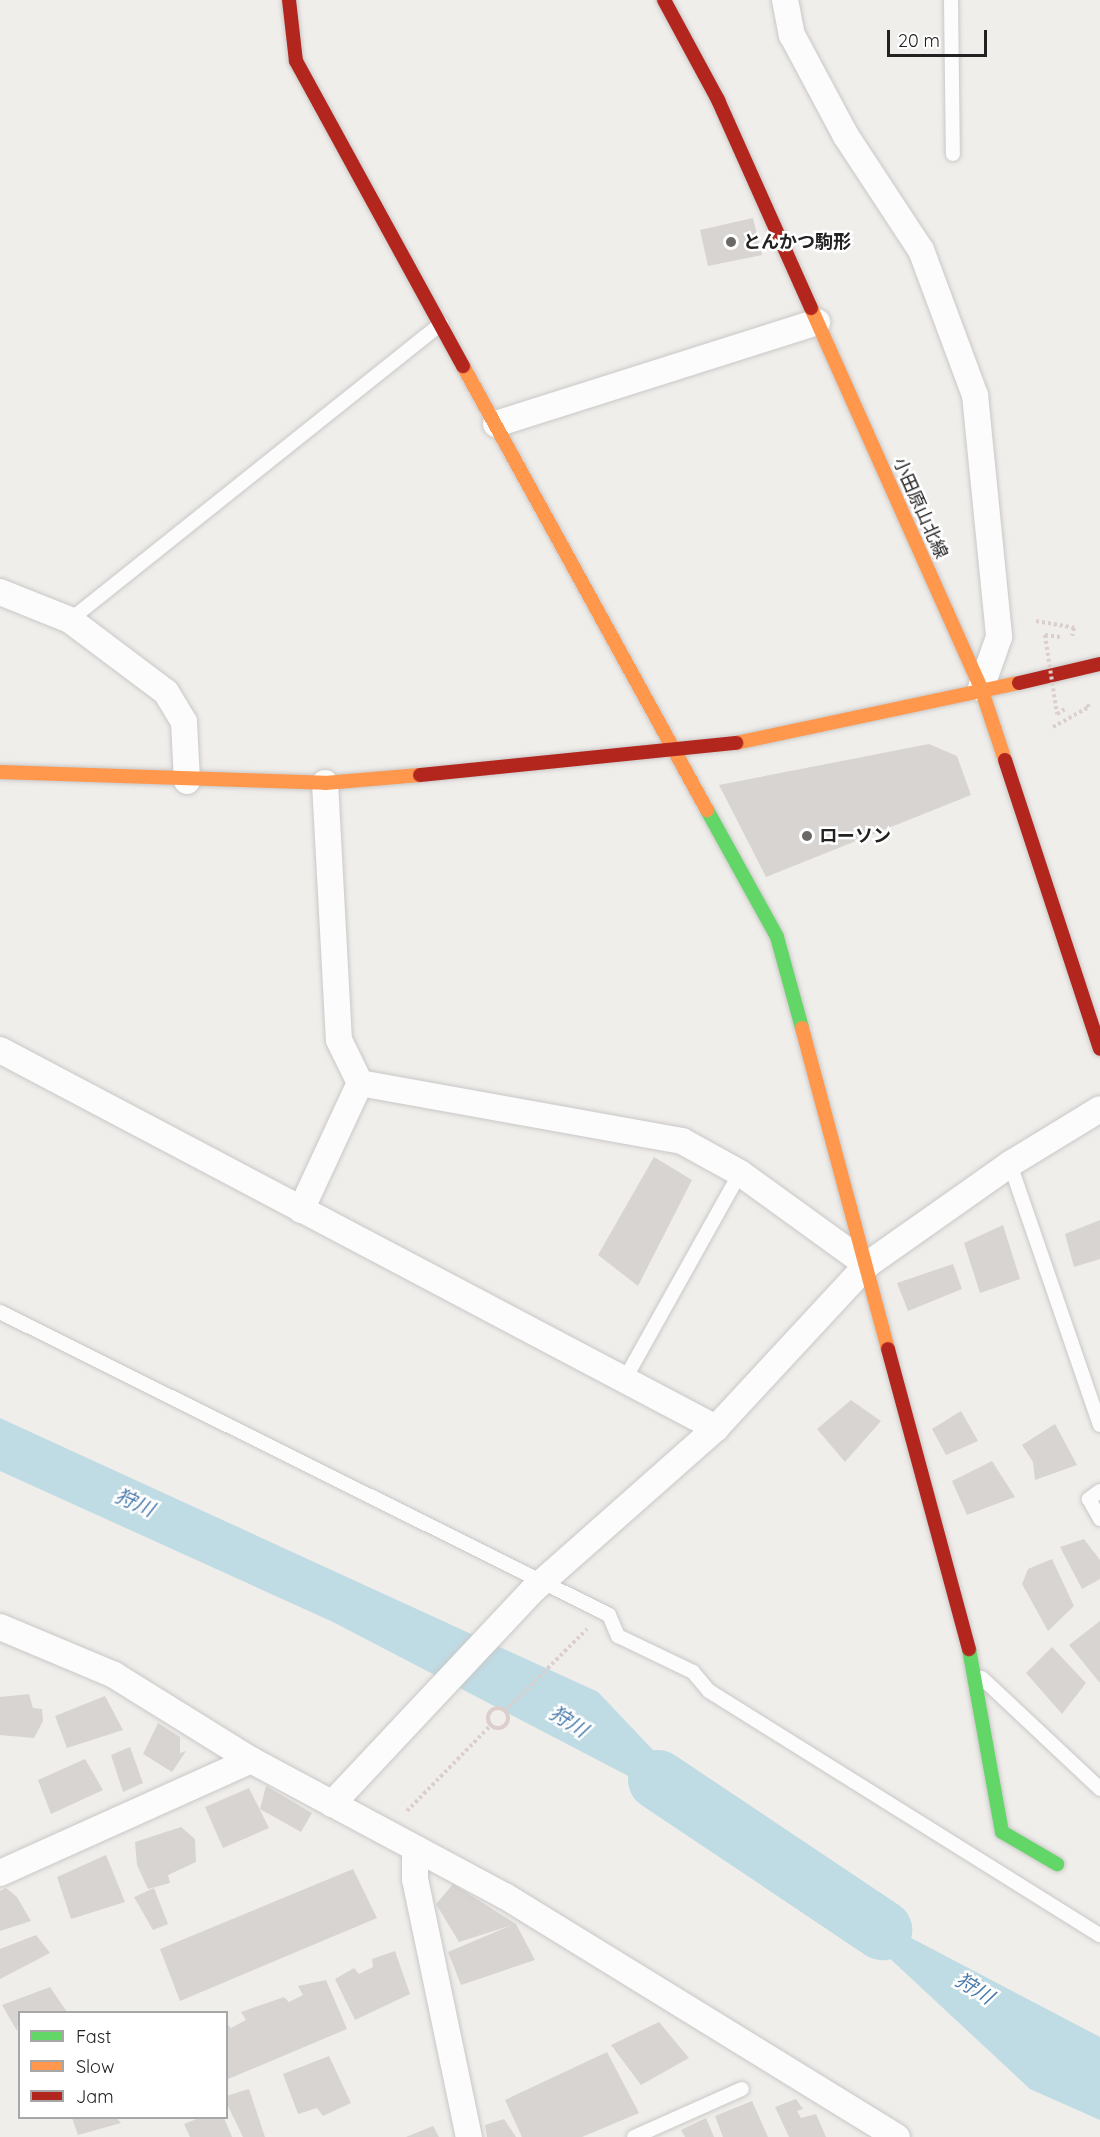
<!DOCTYPE html>
<meta charset="utf-8">
<style>
body{margin:0}
#map{position:relative;width:1100px;height:2137px;overflow:hidden;background:#f0eeeb;font-family:Quicksand,"Noto Sans JP",sans-serif}
div>[style]{position:absolute}
.water>*{inset:0;background:#bfdbe3}
.river>*{height:60px;margin:-30px;padding:0 30px;transform-origin:30px;border-radius:30px;background:#bfdbe3}
.building>*{inset:0;background:#d7d4d2}
.path>*{height:4px;margin-top:-2px;transform-origin:0;background:repeating-linear-gradient(90deg,#dccecd 0 3px,transparent 0 6px)}
.path>.ring{margin:-2px;padding:0;box-sizing:content-box;background:none;border:4px solid #dccecd;border-radius:50%}
.roads{filter:drop-shadow(0 0 2px #c9c8c7) drop-shadow(0 0 2px #c9c8c7)}
.lane>*{height:14px;margin:-7px;padding:0 7px;transform-origin:7px;border-radius:7px;background:#fdfcfc}
.street>*{height:26px;margin:-13px;padding:0 13px;transform-origin:13px;border-radius:13px;background:#fdfcfc}
.fast>*{height:14px;margin:-7px;padding:0 7px;transform-origin:7px;border-radius:7px;background:#63d668}
.slow>*{height:14px;margin:-7px;padding:0 7px;transform-origin:7px;border-radius:7px;background:#ff974d}
.jam>*{height:14px;margin:-7px;padding:0 7px;transform-origin:7px;border-radius:7px;background:#b3261e}
.path-bridge>*{height:4px;margin-top:-2px;transform-origin:0;background:repeating-linear-gradient(90deg,#dccecd 0 3px,transparent 0 6px)}
.dots>*{width:16px;height:16px;translate:-50% -50%;box-sizing:border-box;border:3px solid #fff;border-radius:50%}
span{translate:-50% -50%;white-space:nowrap;text-align:center;line-height:1.15;-webkit-text-stroke:5px #fff;paint-order:stroke}
.poi-label{font-size:18px;color:#222;font-weight:700}
.left{translate:0 -50%;text-align:left}
.street-label{font-size:18px;color:#222}
.water-label{font-size:20px;color:#4a7aab;font-style:italic}
.legend{position:absolute;left:18px;top:2011px;width:210px;height:108px;box-sizing:border-box;background:#fff;border:2px solid #a7a7a7;margin:0;padding:8px 10px;list-style:none;font-size:18px;color:#222}
.legend li{display:flex;align-items:center;gap:12px;height:30px}
.legend b{width:30px;border:2px solid #a7a7a7}
.scale{position:absolute;left:887px;top:30px;width:100px;height:27px;box-sizing:border-box;border:3px solid #222;border-top:0;padding-left:8px;font-size:18px;line-height:21px;white-space:nowrap;color:#222;-webkit-text-stroke:4px #fff;paint-order:stroke}
</style>
<div id="map">
<div class="water">
<i style="clip-path:polygon(0 1418px,598px 1692px,726px 1827px,333px 1622px,0 1471px)"></i>
<i style="clip-path:polygon(812px 1886px,1100px 2037px,1100px 2120px,1030px 2089px)"></i>
</div>
<div class="river">
<i style="left:658px;top:1780px;width:270px;rotate:33.8deg"></i>
</div>
<div class="building">
<i style="clip-path:polygon(753px 218px,762px 255px,708px 266px,700px 230px)"></i>
<i style="clip-path:polygon(929px 744px,957px 756px,971px 795px,766px 877px,719px 785px)"></i>
<i style="clip-path:polygon(654px 1157px,692px 1180px,638px 1286px,598px 1255px)"></i>
<i style="clip-path:polygon(1100px 1220px,1100px 1259px,1074px 1267px,1065px 1234px)"></i>
<i style="clip-path:polygon(1003px 1225px,1020px 1279px,980px 1293px,964px 1243px)"></i>
<i style="clip-path:polygon(953px 1264px,962px 1289px,908px 1311px,897px 1283px)"></i>
<i style="clip-path:polygon(851px 1400px,881px 1421px,845px 1462px,817px 1429px)"></i>
<i style="clip-path:polygon(961px 1411px,978px 1441px,946px 1455px,932px 1429px)"></i>
<i style="clip-path:polygon(1055px 1424px,1077px 1465px,1035px 1480px,1033px 1462px,1022px 1445px)"></i>
<i style="clip-path:polygon(992px 1461px,1015px 1497px,967px 1515px,952px 1481px)"></i>
<i style="clip-path:polygon(1084px 1539px,1100px 1560px,1100px 1579px,1082px 1589px,1060px 1547px)"></i>
<i style="clip-path:polygon(1052px 1559px,1074px 1606px,1048px 1631px,1022px 1584px,1028px 1569px)"></i>
<i style="clip-path:polygon(1100px 1621px,1100px 1683px,1069px 1645px)"></i>
<i style="clip-path:polygon(1052px 1647px,1086px 1683px,1062px 1714px,1026px 1673px)"></i>
<i style="clip-path:polygon(29px 1694px,33px 1708px,42px 1709px,43px 1721px,34px 1738px,0 1735px,0 1697px)"></i>
<i style="clip-path:polygon(105px 1696px,123px 1730px,67px 1748px,55px 1716px)"></i>
<i style="clip-path:polygon(158px 1723px,180px 1737px,180px 1753px,186px 1751px,172px 1772px,143px 1754px)"></i>
<i style="clip-path:polygon(130px 1747px,143px 1783px,123px 1792px,111px 1755px)"></i>
<i style="clip-path:polygon(85px 1759px,103px 1790px,51px 1814px,38px 1780px)"></i>
<i style="clip-path:polygon(266px 1786px,312px 1813px,301px 1832px,260px 1809px)"></i>
<i style="clip-path:polygon(249px 1788px,269px 1828px,223px 1848px,205px 1807px)"></i>
<i style="clip-path:polygon(181px 1827px,195px 1839px,196px 1862px,168px 1875px,170px 1883px,148px 1889px,137px 1865px,135px 1842px)"></i>
<i style="clip-path:polygon(106px 1855px,125px 1902px,71px 1919px,57px 1877px)"></i>
<i style="clip-path:polygon(353px 1869px,377px 1918px,180px 2001px,160px 1949px)"></i>
<i style="clip-path:polygon(453px 1884px,516px 1924px,535px 1960px,461px 1985px,448px 1952px,512px 1925px,459px 1942px,436px 1904px)"></i>
<i style="clip-path:polygon(6px 1888px,17px 1897px,31px 1921px,0 1931px,0 1891px)"></i>
<i style="clip-path:polygon(154px 1888px,168px 1924px,153px 1930px,134px 1897px)"></i>
<i style="clip-path:polygon(36px 1935px,50px 1953px,0 1979px,0 1949px)"></i>
<i style="clip-path:polygon(395px 1951px,410px 1994px,355px 2020px,335px 1979px,354px 1968px,359px 1974px,373px 1967px,372px 1959px)"></i>
<i style="clip-path:polygon(326px 1980px,347px 2029px,226px 2080px,226px 2023px,231px 2028px,246px 2020px,241px 2012px,284px 1997px,289px 2002px,303px 1995px,298px 1986px)"></i>
<i style="clip-path:polygon(50px 1987px,67px 2012px,20px 2012px,17px 2031px,2px 2005px)"></i>
<i style="clip-path:polygon(659px 2022px,689px 2058px,641px 2085px,611px 2045px)"></i>
<i style="clip-path:polygon(607px 2052px,639px 2113px,582px 2137px,522px 2137px,505px 2100px)"></i>
<i style="clip-path:polygon(329px 2056px,351px 2103px,323px 2116px,317px 2108px,298px 2114px,283px 2074px)"></i>
<i style="clip-path:polygon(249px 2089px,265px 2137px,243px 2137px,226px 2102px,226px 2096px)"></i>
<i style="clip-path:polygon(796px 2099px,803px 2109px,797px 2111px,801px 2118px,816px 2114px,826px 2137px,789px 2137px,775px 2107px)"></i>
<i style="clip-path:polygon(752px 2101px,768px 2137px,723px 2137px,715px 2116px)"></i>
<i style="clip-path:polygon(72px 2118px,117px 2118px,121px 2123px,78px 2135px)"></i>
<i style="clip-path:polygon(199px 2118px,224px 2118px,232px 2137px,190px 2137px,184px 2124px)"></i>
<i style="clip-path:polygon(706px 2118px,714px 2137px,685px 2137px,681px 2130px)"></i>
<i style="clip-path:polygon(504px 2119px,516px 2137px,487px 2137px,485px 2125px)"></i>
<i style="clip-path:polygon(433px 2126px,439px 2137px,406px 2137px)"></i>
</div>
<div class="path">
<i style="left:1036px;top:621px;width:39px;rotate:10deg"></i>
<i style="left:1074px;top:628px;width:8px;rotate:104deg"></i>
<i style="left:1045px;top:635px;width:15px;rotate:8deg"></i>
<i style="left:1057px;top:714px;width:9px;rotate:-32deg"></i>
<i style="left:1053px;top:727px;width:41px;rotate:-29.1deg"></i>
<i style="left:1089px;top:707px;width:6px;rotate:-129deg"></i>
<i class="ring" style="left:488px;top:1708px;width:16px;height:16px"></i>
<i style="left:505px;top:1711px;width:116px;rotate:-45deg"></i>
<i style="left:407px;top:1811px;width:119px;rotate:-45.7deg"></i>
</div>
<div class="roads">
<div class="lane">
<i style="left:951px;top:0;width:154px;rotate:89.3deg"></i>
<i style="left:70px;top:620px;width:475px;rotate:-38.6deg"></i>
<i style="left:1010px;top:1164px;width:276px;rotate:71deg"></i>
<i style="left:0;top:1312px;width:680px;rotate:26.45deg"></i>
<i style="left:609px;top:1615px;width:23px;rotate:67deg"></i>
<i style="left:618px;top:1636px;width:83px;rotate:25.6deg"></i>
<i style="left:693px;top:1672px;width:25px;rotate:50deg"></i>
<i style="left:709px;top:1691px;width:461px;rotate:32deg"></i>
<i style="left:626px;top:1377px;width:234px;rotate:-60.8deg"></i>
<i style="left:1100px;top:1491px;width:14px;rotate:144deg"></i>
<i style="left:1089px;top:1499px;width:23px;rotate:61deg"></i>
<i style="left:982px;top:1678px;width:162px;rotate:43.2deg"></i>
<i style="left:634px;top:2137px;width:118px;rotate:-24deg"></i>
</div>
<div class="street">
<i style="left:785px;top:0;width:36px;rotate:79deg"></i>
<i style="left:792px;top:35px;width:115px;rotate:61.9deg"></i>
<i style="left:846px;top:136px;width:136px;rotate:56.7deg"></i>
<i style="left:921px;top:250px;width:155px;rotate:69.6deg"></i>
<i style="left:975px;top:395px;width:243px;rotate:84.3deg"></i>
<i style="left:999px;top:637px;width:54px;rotate:109.4deg"></i>
<i style="left:496px;top:424px;width:337px;rotate:-17.6deg"></i>
<i style="left:0;top:592px;width:75px;rotate:21.8deg"></i>
<i style="left:70px;top:620px;width:120px;rotate:36.9deg"></i>
<i style="left:166px;top:692px;width:35px;rotate:59deg"></i>
<i style="left:184px;top:722px;width:59px;rotate:87.1deg"></i>
<i style="left:325px;top:783px;width:257px;rotate:86.9deg"></i>
<i style="left:339px;top:1040px;width:48px;rotate:64deg"></i>
<i style="left:360px;top:1083px;width:327px;rotate:10.2deg"></i>
<i style="left:682px;top:1141px;width:66px;rotate:28.9deg"></i>
<i style="left:740px;top:1173px;width:157px;rotate:35.9deg"></i>
<i style="left:0;top:1050px;width:810px;rotate:27.83deg"></i>
<i style="left:301px;top:1210px;width:140px;rotate:-65.1deg"></i>
<i style="left:0;top:1627px;width:124px;rotate:22.8deg"></i>
<i style="left:114px;top:1675px;width:161px;rotate:31.8deg"></i>
<i style="left:251px;top:1760px;width:288px;rotate:28.2deg"></i>
<i style="left:505px;top:1896px;width:460px;rotate:31.6deg"></i>
<i style="left:332px;top:1804px;width:294px;rotate:-46.8deg"></i>
<i style="left:533px;top:1590px;width:244px;rotate:-41.5deg"></i>
<i style="left:716px;top:1428px;width:222px;rotate:-47.2deg"></i>
<i style="left:867px;top:1265px;width:175px;rotate:-35.2deg"></i>
<i style="left:1010px;top:1164px;width:105px;rotate:-31.4deg"></i>
<i style="left:415px;top:1849px;width:30px;rotate:90deg"></i>
<i style="left:415px;top:1879px;width:264px;rotate:78.2deg"></i>
<i style="left:0;top:1873px;width:275px;rotate:-24.2deg"></i>
</div>
<div class="fast">
<i style="left:707px;top:810px;width:145px;rotate:61.1deg"></i>
<i style="left:777px;top:937px;width:94px;rotate:74.6deg"></i>
<i style="left:969px;top:1649px;width:186px;rotate:79.8deg"></i>
<i style="left:1002px;top:1832px;width:64px;rotate:30.2deg"></i>
</div>
<div class="slow">
<i style="left:811px;top:308px;width:416px;rotate:65.9deg"></i>
<i style="left:981px;top:688px;width:76px;rotate:71.6deg"></i>
<i style="left:463px;top:366px;width:507px;rotate:61.21deg"></i>
<i style="left:736px;top:743px;width:289px;rotate:-12deg"></i>
<i style="left:0;top:772px;width:325px;rotate:1.9deg"></i>
<i style="left:325px;top:783px;width:95px;rotate:-4.8deg"></i>
<i style="left:802px;top:1028px;width:332px;rotate:75deg"></i>
</div>
<div class="jam">
<i style="left:289px;top:0;width:61px;rotate:83.5deg"></i>
<i style="left:296px;top:61px;width:348px;rotate:61.3deg"></i>
<i style="left:664px;top:0;width:114px;rotate:61.6deg"></i>
<i style="left:718px;top:100px;width:228px;rotate:65.9deg"></i>
<i style="left:1019px;top:683px;width:83px;rotate:-13.2deg"></i>
<i style="left:1005px;top:760px;width:304px;rotate:71.8deg"></i>
<i style="left:420px;top:775px;width:318px;rotate:-5.8deg"></i>
<i style="left:888px;top:1349px;width:311px;rotate:74.9deg"></i>
</div>
</div>
<div class="path-bridge">
<i style="left:1045px;top:635px;width:80px;rotate:81.4deg"></i>
</div>
<div class="dots">
<i style="left:731px;top:242px;background:#6a6968"></i>
<i style="left:807px;top:836px;background:#6a6968"></i>
</div>
<div class="poi-label">
<span class="left" style="left:743px;top:242px">とんかつ駒形</span>
<span class="left" style="left:819px;top:836px">ローソン</span>
</div>
<div class="street-label">
<span style="left:920px;top:508px;rotate:66deg">小田原山北線</span>
</div>
<div class="water-label">
<span style="left:135px;top:1502px;rotate:24deg">狩川</span>
<span style="left:569px;top:1721px;rotate:32deg">狩川</span>
<span style="left:975px;top:1988px;rotate:32deg">狩川</span>
</div>
<ul class="legend">
<li><b style="height:8px;background:#63d668"></b>Fast</li>
<li><b style="height:8px;background:#ff974d"></b>Slow</li>
<li><b style="height:8px;background:#b3261e"></b>Jam</li>
</ul>
<div class="scale">20 m</div>
</div>
